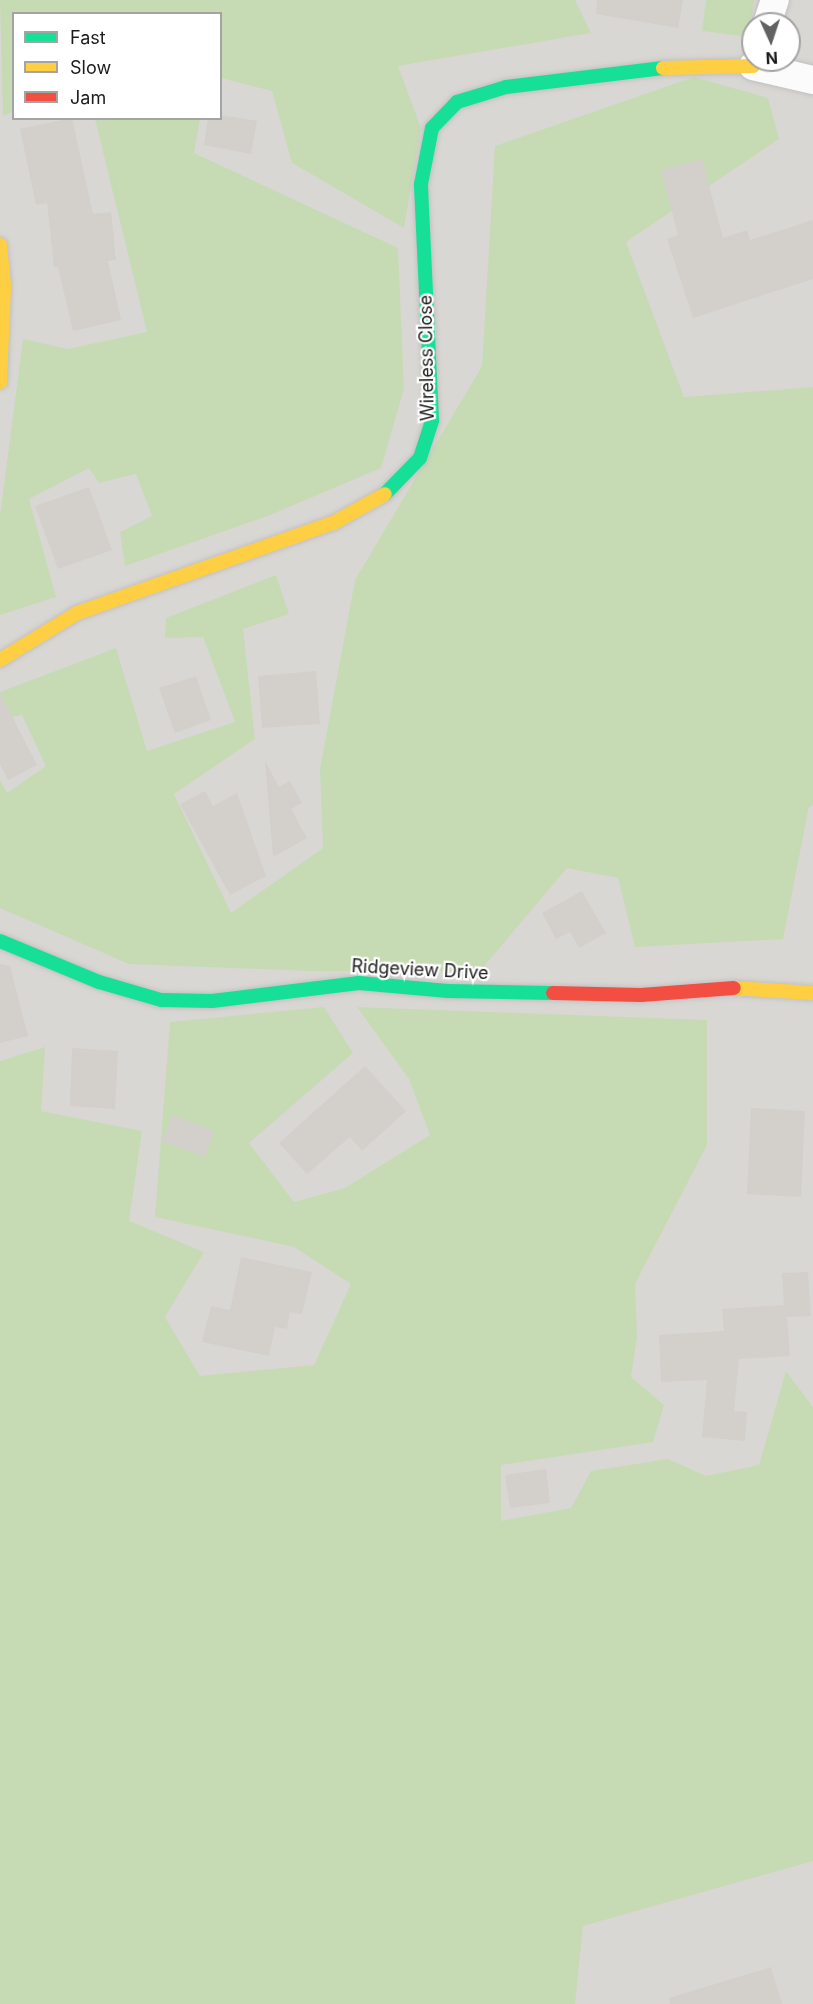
<!DOCTYPE html>
<style>
body{margin:0}
#map{position:relative;width:813px;height:2004px;overflow:hidden;background:#eae7e2;font-family:Inter,sans-serif}
div>[style]{position:absolute}
.residential>*{inset:0;background:#d9d7d4}
.forest>*{inset:0;background:#c6dbb4}
.building>*{inset:0;background:#d3cfcb}
.roads{filter:drop-shadow(0 0 2px #c2c1bf) drop-shadow(0 0 2px #c2c1bf)}
.street>*{height:28px;margin:-14px;padding:0 14px;transform-origin:14px;border-radius:14px;background:#fcfbfb}
.fast>*{height:14px;margin:-7px;padding:0 7px;transform-origin:7px;border-radius:7px;background:#16e098}
.slow>*{height:14px;margin:-7px;padding:0 7px;transform-origin:7px;border-radius:7px;background:#ffcf43}
.jam>*{height:14px;margin:-7px;padding:0 7px;transform-origin:7px;border-radius:7px;background:#f24e42}
span{translate:-50% -50%;white-space:nowrap;text-align:center;line-height:1.15;-webkit-text-stroke:4.5px #fff;paint-order:stroke}
.street-label{font-size:18px;color:#1b1b1b}
.legend{position:absolute;left:12px;top:12px;width:210px;height:108px;box-sizing:border-box;background:#fff;border:2px solid #a4a4a4;margin:0;padding:8px 10px;list-style:none;font-size:18px;color:#1b1b1b}
.legend li{display:flex;align-items:center;gap:12px;height:30px}
.legend b{width:30px;border:2px solid #a4a4a4}
.north{position:absolute;left:741px;top:12px;width:60px;height:60px;box-sizing:border-box;background:#fff;border:2px solid #a4a4a4;border-radius:50%;rotate:177deg;font-size:16px;font-weight:700;line-height:24px;text-align:center;color:#1b1b1b}
.north::after{content:'';display:block;margin:auto;width:21px;height:27px;background:#636261;clip-path:polygon(50% 0,100% 100%,50% 72%,0 100%)}
</style>
<div id="map">
<div class="residential">
<i style="clip-path:polygon(evenodd,0 0,813px 0,813px 2004px,0 2004px,0 0,14px 14px,220px 14px,220px 118px,14px 118px,14px 14px,0 0,753px 24px,789px 24px,789px 60px,753px 60px,753px 24px)"></i>
</div>
<div class="forest">
<i style="clip-path:polygon(0 0,575px 0,591px 33px,398px 66px,421px 128px,404px 228px,292px 163px,272px 91px,221px 78px,220px 14px,14px 14px,13px 112px,3px 116px)"></i>
<i style="clip-path:polygon(706px 0,754px 0,749px 37px,702px 31px)"></i>
<i style="clip-path:polygon(694px 77px,768px 98px,779px 139px,626px 242px,684px 397px,813px 387px,813px 806px,809px 806px,783px 939px,635px 947px,618px 878px,567px 868px,480px 971px,311px 971px,129px 964px,0 908px,0 780px,7px 793px,46px 766px,22px 715px,0 720px,0 692px,116px 648px,147px 751px,235px 722px,203px 637px,165px 638px,166px 618px,276px 575px,289px 614px,243px 629px,255px 739px,174px 794px,231px 913px,323px 848px,320px 769px,355px 580px,482px 366px,495px 146px)"></i>
<i style="clip-path:polygon(95px 119px,200px 119px,194px 153px,398px 248px,404px 389px,381px 468px,270px 515px,125px 566px,120px 532px,152px 516px,136px 474px,99px 483px,89px 468px,29px 499px,56px 597px,0 615px,0 516px,23px 339px,68px 349px,147px 332px)"></i>
<i style="clip-path:polygon(324px 1007px,353px 1053px,249px 1143px,294px 1202px,345px 1188px,430px 1135px,409px 1079px,357px 1007px,707px 1020px,707px 1145px,635px 1284px,637px 1337px,631px 1377px,664px 1405px,653px 1442px,501px 1465px,501px 1521px,571px 1508px,591px 1471px,668px 1459px,706px 1476px,759px 1465px,786px 1371px,813px 1407px,813px 1861px,583px 1926px,575px 2004px,0 2004px,0 1061px,45px 1047px,41px 1111px,142px 1131px,129px 1221px,204px 1252px,165px 1317px,200px 1376px,314px 1365px,351px 1284px,294px 1247px,155px 1217px,170px 1022px)"></i>
</div>
<div class="building">
<i style="clip-path:polygon(597px 0,683px 0,678px 28px,596px 14px)"></i>
<i style="clip-path:polygon(220px 115px,257px 121px,251px 154px,204px 145px,208px 118px,220px 118px)"></i>
<i style="clip-path:polygon(72px 118px,93px 214px,111px 212px,116px 260px,108px 261px,121px 320px,73px 331px,58px 267px,54px 267px,47px 203px,36px 205px,20px 129px)"></i>
<i style="clip-path:polygon(702px 159px,723px 238px,747px 230px,750px 240px,813px 220px,813px 279px,693px 318px,667px 239px,678px 235px,661px 170px)"></i>
<i style="clip-path:polygon(89px 487px,112px 550px,58px 569px,35px 506px)"></i>
<i style="clip-path:polygon(316px 671px,320px 724px,262px 728px,258px 676px)"></i>
<i style="clip-path:polygon(196px 676px,211px 720px,175px 733px,159px 688px)"></i>
<i style="clip-path:polygon(0 693px,37px 765px,8px 780px,0 764px)"></i>
<i style="clip-path:polygon(265px 761px,279px 787px,290px 781px,302px 803px,291px 809px,307px 838px,273px 857px)"></i>
<i style="clip-path:polygon(205px 791px,213px 806px,237px 793px,266px 876px,230px 895px,180px 804px)"></i>
<i style="clip-path:polygon(582px 891px,606px 933px,579px 948px,570px 932px,556px 939px,542px 913px)"></i>
<i style="clip-path:polygon(0 964px,10px 966px,28px 1036px,0 1043px)"></i>
<i style="clip-path:polygon(72px 1048px,118px 1051px,115px 1109px,70px 1106px)"></i>
<i style="clip-path:polygon(365px 1066px,406px 1111px,362px 1151px,350px 1137px,307px 1174px,279px 1143px)"></i>
<i style="clip-path:polygon(751px 1108px,805px 1111px,801px 1197px,747px 1194px)"></i>
<i style="clip-path:polygon(172px 1115px,214px 1131px,205px 1157px,162px 1141px)"></i>
<i style="clip-path:polygon(241px 1257px,312px 1272px,302px 1314px,290px 1312px,287px 1329px,275px 1327px,269px 1356px,202px 1342px,211px 1306px,230px 1310px)"></i>
<i style="clip-path:polygon(808px 1272px,811px 1316px,787px 1317px,790px 1356px,739px 1359px,734px 1411px,747px 1412px,745px 1441px,702px 1437px,707px 1380px,661px 1382px,659px 1335px,724px 1331px,722px 1309px,784px 1305px,782px 1273px)"></i>
<i style="clip-path:polygon(546px 1469px,550px 1503px,510px 1508px,505px 1475px)"></i>
<i style="clip-path:polygon(771px 1967px,782px 2004px,670px 2004px,669px 1998px)"></i>
</div>
<div class="roads">
<div class="street">
<i style="left:767px;top:24px;width:25px;rotate:-72deg"></i>
<i style="left:753px;top:66px;width:62px;rotate:13.1deg"></i>
</div>
<div class="fast">
<i style="left:385px;top:494px;width:50px;rotate:-45.8deg"></i>
<i style="left:420px;top:458px;width:40px;rotate:-72deg"></i>
<i style="left:432px;top:420px;width:236px;rotate:-92.7deg"></i>
<i style="left:421px;top:184px;width:57px;rotate:-78.9deg"></i>
<i style="left:432px;top:128px;width:36px;rotate:-46deg"></i>
<i style="left:457px;top:102px;width:51px;rotate:-17deg"></i>
<i style="left:506px;top:87px;width:158px;rotate:-6.9deg"></i>
<i style="left:0;top:941px;width:107px;rotate:22.5deg"></i>
<i style="left:99px;top:982px;width:65px;rotate:16.2deg"></i>
<i style="left:161px;top:1000px;width:51px;rotate:1.1deg"></i>
<i style="left:212px;top:1001px;width:148px;rotate:-7deg"></i>
<i style="left:359px;top:983px;width:89px;rotate:5.1deg"></i>
<i style="left:448px;top:991px;width:105px;rotate:1.1deg"></i>
</div>
<div class="slow">
<i style="left:663px;top:68px;width:90px;rotate:-1.3deg"></i>
<i style="left:753px;top:66px;width:6px;rotate:-72deg"></i>
<i style="left:0;top:245px;width:41px;rotate:84.4deg"></i>
<i style="left:4px;top:286px;width:96px;rotate:92.4deg"></i>
<i style="left:0;top:660px;width:90px;rotate:-31.4deg"></i>
<i style="left:77px;top:613px;width:274px;rotate:-19.4deg"></i>
<i style="left:335px;top:522px;width:57px;rotate:-29.2deg"></i>
<i style="left:734px;top:988px;width:79px;rotate:3.6deg"></i>
</div>
<div class="jam">
<i style="left:553px;top:993px;width:88px;rotate:1.3deg"></i>
<i style="left:641px;top:995px;width:93px;rotate:-4.3deg"></i>
</div>
</div>
<div class="street-label">
<span style="left:427px;top:358px;rotate:-91deg">Wireless Close</span>
<span style="left:420px;top:970px;rotate:3deg">Ridgeview Drive</span>
</div>
<ul class="legend">
<li><b style="height:8px;background:#16e098"></b>Fast</li>
<li><b style="height:8px;background:#ffcf43"></b>Slow</li>
<li><b style="height:8px;background:#f24e42"></b>Jam</li>
</ul>
<div class="north">N</div>
</div>
